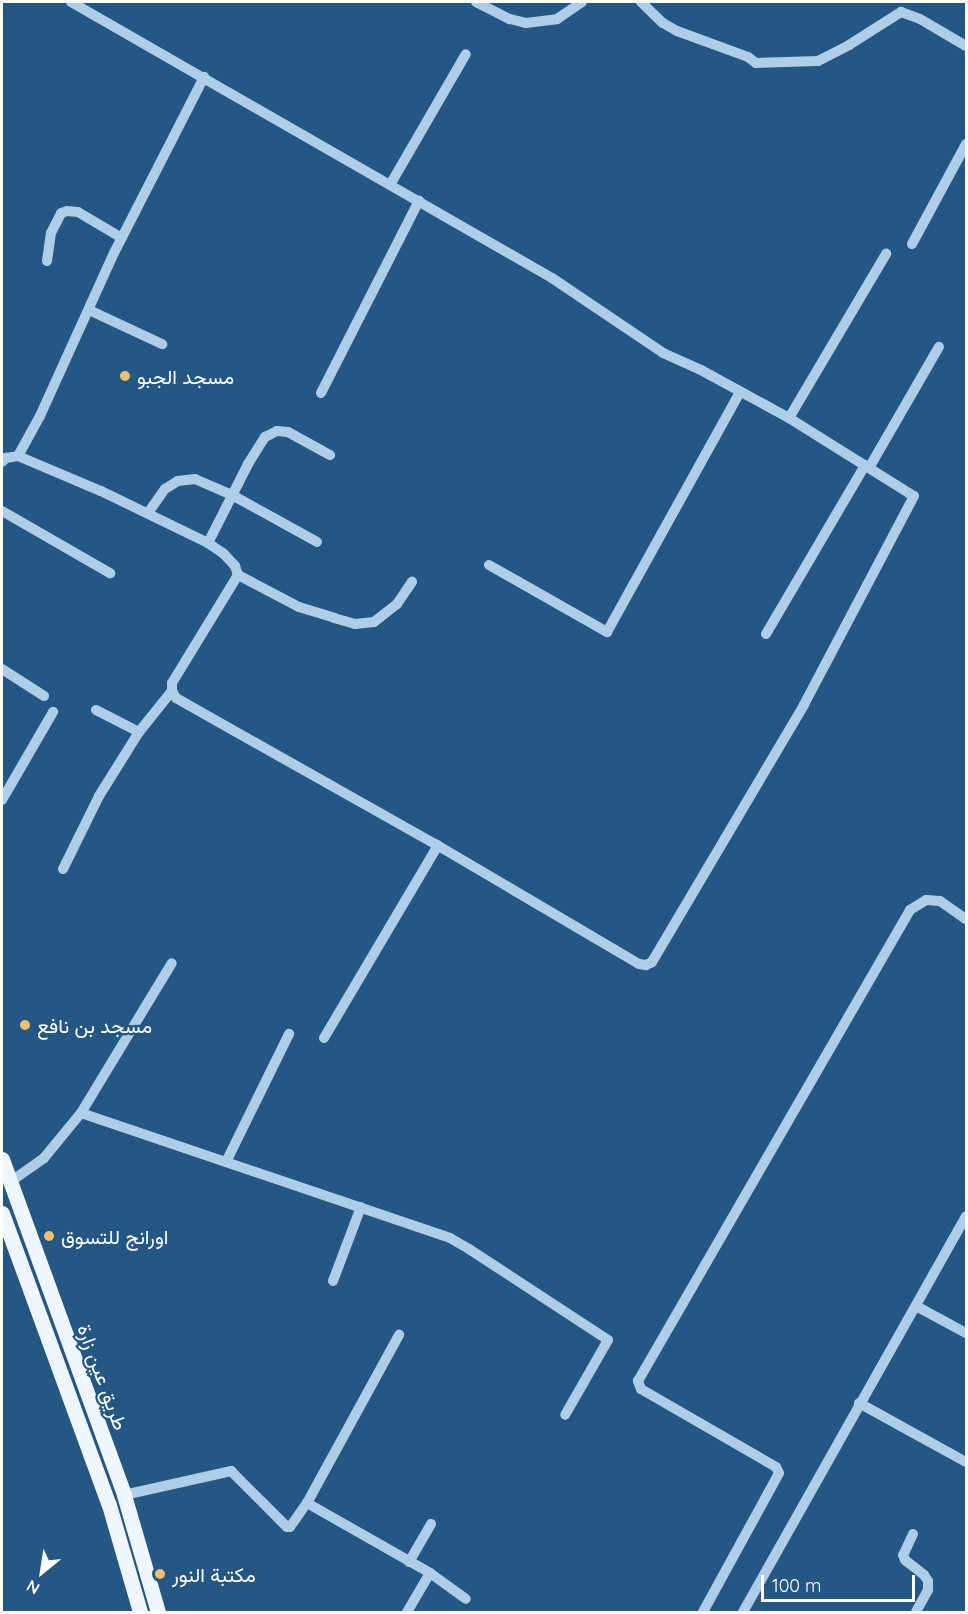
<!DOCTYPE html>
<meta charset="utf-8">
<style>
body{margin:0}
#map{position:relative;width:968px;height:1614px;overflow:hidden;background:#245783;font-family:Quicksand,Vazirmatn,sans-serif}
div>[style]{position:absolute}
.minor>*{height:10px;margin:-5px;padding:0 5px;transform-origin:5px;border-radius:5px;background:#adcde8}
.major>*{height:15px;margin:-7.5px;padding:0 7.5px;transform-origin:7.5px;border-radius:7.5px;background:#eff6fe}
.dots>*{width:16px;height:16px;translate:-50% -50%;box-sizing:border-box;border:3px solid #245783;border-radius:50%}
span{translate:-50% -50%;white-space:nowrap;text-align:center;line-height:1.15;-webkit-text-stroke:4.5px #245783;paint-order:stroke}
.poi-label{font-size:20px;color:#fff}
.left{translate:0 -50%;text-align:left}
.street-label{font-size:20px;color:#fff}
.frame{position:absolute;inset:0;border:3px solid #fff;pointer-events:none}
.north{position:absolute;left:12px;top:1542px;width:60px;height:60px;-webkit-text-stroke:4px #245783;paint-order:stroke;rotate:210deg;font-size:16px;font-weight:700;line-height:24px;text-align:center;color:#fff}
.north::after{content:'';display:block;margin:auto;width:21px;height:27px;background:#fff;clip-path:polygon(50% 0,100% 100%,50% 72%,0 100%)}
.scale{position:absolute;left:761px;top:1575px;width:154px;height:27px;box-sizing:border-box;border:3px solid #fff;border-top:0;padding-left:8px;font-size:18px;line-height:21px;white-space:nowrap;color:#fff;-webkit-text-stroke:4px #245783;paint-order:stroke}
</style>
<div id="map">
<div class="minor">
<i style="left:71px;top:2px;width:555px;rotate:29.85deg"></i>
<i style="left:552px;top:278px;width:134px;rotate:34deg"></i>
<i style="left:663px;top:353px;width:42px;rotate:24.1deg"></i>
<i style="left:701px;top:370px;width:100px;rotate:28.6deg"></i>
<i style="left:789px;top:418px;width:147px;rotate:32deg"></i>
<i style="left:914px;top:496px;width:236px;rotate:117.8deg"></i>
<i style="left:804px;top:705px;width:299px;rotate:120.6deg"></i>
<i style="left:652px;top:962px;width:7px;rotate:153deg"></i>
<i style="left:646px;top:965px;width:7px;rotate:-172deg"></i>
<i style="left:639px;top:964px;width:237px;rotate:-149.5deg"></i>
<i style="left:435px;top:844px;width:297px;rotate:-150.6deg"></i>
<i style="left:176px;top:698px;width:8px;rotate:-120deg"></i>
<i style="left:476px;top:2px;width:38px;rotate:27deg"></i>
<i style="left:510px;top:19px;width:16px;rotate:14deg"></i>
<i style="left:526px;top:23px;width:31px;rotate:-7deg"></i>
<i style="left:557px;top:19px;width:30px;rotate:-34deg"></i>
<i style="left:641px;top:2px;width:30px;rotate:44deg"></i>
<i style="left:663px;top:23px;width:16px;rotate:30deg"></i>
<i style="left:677px;top:31px;width:76px;rotate:20.1deg"></i>
<i style="left:748px;top:57px;width:10px;rotate:37deg"></i>
<i style="left:756px;top:63px;width:62px;rotate:-1.8deg"></i>
<i style="left:818px;top:61px;width:35px;rotate:-27deg"></i>
<i style="left:849px;top:45px;width:62px;rotate:-32.4deg"></i>
<i style="left:901px;top:12px;width:20px;rotate:20deg"></i>
<i style="left:920px;top:19px;width:53px;rotate:30.4deg"></i>
<i style="left:390px;top:185px;width:151px;rotate:-59.9deg"></i>
<i style="left:912px;top:244px;width:114px;rotate:-61.6deg"></i>
<i style="left:47px;top:261px;width:28px;rotate:-82deg"></i>
<i style="left:51px;top:233px;width:22px;rotate:-63deg"></i>
<i style="left:61px;top:213px;width:6px;rotate:-18deg"></i>
<i style="left:67px;top:211px;width:11px;rotate:5deg"></i>
<i style="left:78px;top:212px;width:51px;rotate:30.6deg"></i>
<i style="left:89px;top:310px;width:81px;rotate:25deg"></i>
<i style="left:321px;top:393px;width:216px;rotate:-63deg"></i>
<i style="left:789px;top:418px;width:191px;rotate:-59.4deg"></i>
<i style="left:18px;top:456px;width:46px;rotate:-61.2deg"></i>
<i style="left:40px;top:416px;width:179px;rotate:-65.6deg"></i>
<i style="left:114px;top:253px;width:198px;rotate:-62.9deg"></i>
<i style="left:2px;top:462px;width:6px;rotate:-45deg"></i>
<i style="left:6px;top:458px;width:12px;rotate:-9deg"></i>
<i style="left:18px;top:456px;width:90px;rotate:22.9deg"></i>
<i style="left:101px;top:491px;width:119px;rotate:25.9deg"></i>
<i style="left:208px;top:543px;width:18px;rotate:34deg"></i>
<i style="left:223px;top:553px;width:18px;rotate:47deg"></i>
<i style="left:235px;top:566px;width:9px;rotate:72deg"></i>
<i style="left:238px;top:575px;width:69px;rotate:27.7deg"></i>
<i style="left:299px;top:607px;width:37px;rotate:17deg"></i>
<i style="left:334px;top:618px;width:22px;rotate:16deg"></i>
<i style="left:355px;top:624px;width:19px;rotate:-6deg"></i>
<i style="left:374px;top:622px;width:29px;rotate:-38deg"></i>
<i style="left:397px;top:604px;width:27px;rotate:-56deg"></i>
<i style="left:869px;top:468px;width:140px;rotate:-60deg"></i>
<i style="left:2px;top:511px;width:125px;rotate:29.9deg"></i>
<i style="left:148px;top:513px;width:29px;rotate:-55deg"></i>
<i style="left:165px;top:489px;width:15px;rotate:-32deg"></i>
<i style="left:178px;top:481px;width:17px;rotate:-7deg"></i>
<i style="left:195px;top:479px;width:40px;rotate:23.4deg"></i>
<i style="left:232px;top:495px;width:97px;rotate:28.9deg"></i>
<i style="left:208px;top:543px;width:89px;rotate:-63.1deg"></i>
<i style="left:248px;top:464px;width:32px;rotate:-58deg"></i>
<i style="left:265px;top:437px;width:13px;rotate:-27deg"></i>
<i style="left:277px;top:431px;width:11px;rotate:5deg"></i>
<i style="left:288px;top:432px;width:48px;rotate:28.7deg"></i>
<i style="left:489px;top:565px;width:136px;rotate:29.6deg"></i>
<i style="left:607px;top:632px;width:274px;rotate:-61deg"></i>
<i style="left:766px;top:634px;width:196px;rotate:-59.6deg"></i>
<i style="left:2px;top:669px;width:50px;rotate:32.7deg"></i>
<i style="left:96px;top:710px;width:48px;rotate:27.1deg"></i>
<i style="left:2px;top:800px;width:102px;rotate:-59.9deg"></i>
<i style="left:63px;top:869px;width:81px;rotate:-63.7deg"></i>
<i style="left:99px;top:796px;width:75px;rotate:-58deg"></i>
<i style="left:139px;top:732px;width:53px;rotate:-51.2deg"></i>
<i style="left:172px;top:691px;width:8px;rotate:-90deg"></i>
<i style="left:172px;top:683px;width:127px;rotate:-58.6deg"></i>
<i style="left:324px;top:1038px;width:224px;rotate:-59.4deg"></i>
<i style="left:81px;top:1113px;width:390px;rotate:18.7deg"></i>
<i style="left:450px;top:1238px;width:22px;rotate:30deg"></i>
<i style="left:469px;top:1249px;width:166px;rotate:33.2deg"></i>
<i style="left:608px;top:1340px;width:86px;rotate:119.8deg"></i>
<i style="left:226px;top:1162px;width:143px;rotate:-63.8deg"></i>
<i style="left:10px;top:1182px;width:42px;rotate:-35.2deg"></i>
<i style="left:44px;top:1158px;width:58px;rotate:-50.6deg"></i>
<i style="left:81px;top:1113px;width:175px;rotate:-58.8deg"></i>
<i style="left:333px;top:1281px;width:79px;rotate:-69.3deg"></i>
<i style="left:916px;top:1306px;width:57px;rotate:28.4deg"></i>
<i style="left:859px;top:1403px;width:122px;rotate:28.9deg"></i>
<i style="left:124px;top:1495px;width:110px;rotate:-12.6deg"></i>
<i style="left:231px;top:1471px;width:79px;rotate:45deg"></i>
<i style="left:287px;top:1527px;width:3px"></i>
<i style="left:290px;top:1527px;width:29px;rotate:-55deg"></i>
<i style="left:307px;top:1503px;width:192px;rotate:-61.3deg"></i>
<i style="left:307px;top:1503px;width:142px;rotate:29.6deg"></i>
<i style="left:430px;top:1573px;width:44px;rotate:35.8deg"></i>
<i style="left:913px;top:1534px;width:23px;rotate:115deg"></i>
<i style="left:903px;top:1555px;width:5px;rotate:68deg"></i>
<i style="left:905px;top:1560px;width:24px;rotate:38deg"></i>
<i style="left:924px;top:1575px;width:7px;rotate:56deg"></i>
<i style="left:928px;top:1581px;width:9px;rotate:90deg"></i>
<i style="left:928px;top:1590px;width:25px;rotate:119deg"></i>
<i style="left:409px;top:1562px;width:44px;rotate:-59.9deg"></i>
<i style="left:407px;top:1612px;width:45px;rotate:-59.5deg"></i>
<i style="left:703px;top:1612px;width:158px;rotate:-61.3deg"></i>
<i style="left:779px;top:1473px;width:7px;rotate:-117deg"></i>
<i style="left:776px;top:1467px;width:156px;rotate:-150deg"></i>
<i style="left:641px;top:1389px;width:9px;rotate:-111deg"></i>
<i style="left:638px;top:1381px;width:544px;rotate:-59.99deg"></i>
<i style="left:910px;top:910px;width:19px;rotate:-32deg"></i>
<i style="left:926px;top:900px;width:14px;rotate:4deg"></i>
<i style="left:940px;top:901px;width:32px;rotate:35deg"></i>
<i style="left:743px;top:1612px;width:454px;rotate:-60.6deg"></i>
</div>
<div class="major">
<i style="left:2px;top:1159px;width:357px;rotate:70deg"></i>
<i style="left:124px;top:1495px;width:122px;rotate:73.8deg"></i>
<i style="left:2px;top:1213px;width:311px;rotate:69.9deg"></i>
<i style="left:109px;top:1505px;width:111px;rotate:73.8deg"></i>
</div>
<div class="dots">
<i style="left:125px;top:376px;background:#f2bf70"></i>
<i style="left:25px;top:1025px;background:#f2bf70"></i>
<i style="left:49px;top:1236px;background:#f2bf70"></i>
<i style="left:160px;top:1574px;background:#f2bf70"></i>
</div>
<div class="poi-label">
<span class="left" style="left:137px;top:376px">مسجد الجبو</span>
<span class="left" style="left:37px;top:1025px">مسجد بن نافع</span>
<span class="left" style="left:61px;top:1236px">اورانج للتسوق</span>
<span class="left" style="left:172px;top:1574px">مكتبة النور</span>
</div>
<div class="street-label">
<span style="left:103px;top:1377px;rotate:70deg">طريق عين زارة</span>
</div>
<div class="frame"></div>
<div class="north">N</div>
<div class="scale">100 m</div>
</div>
